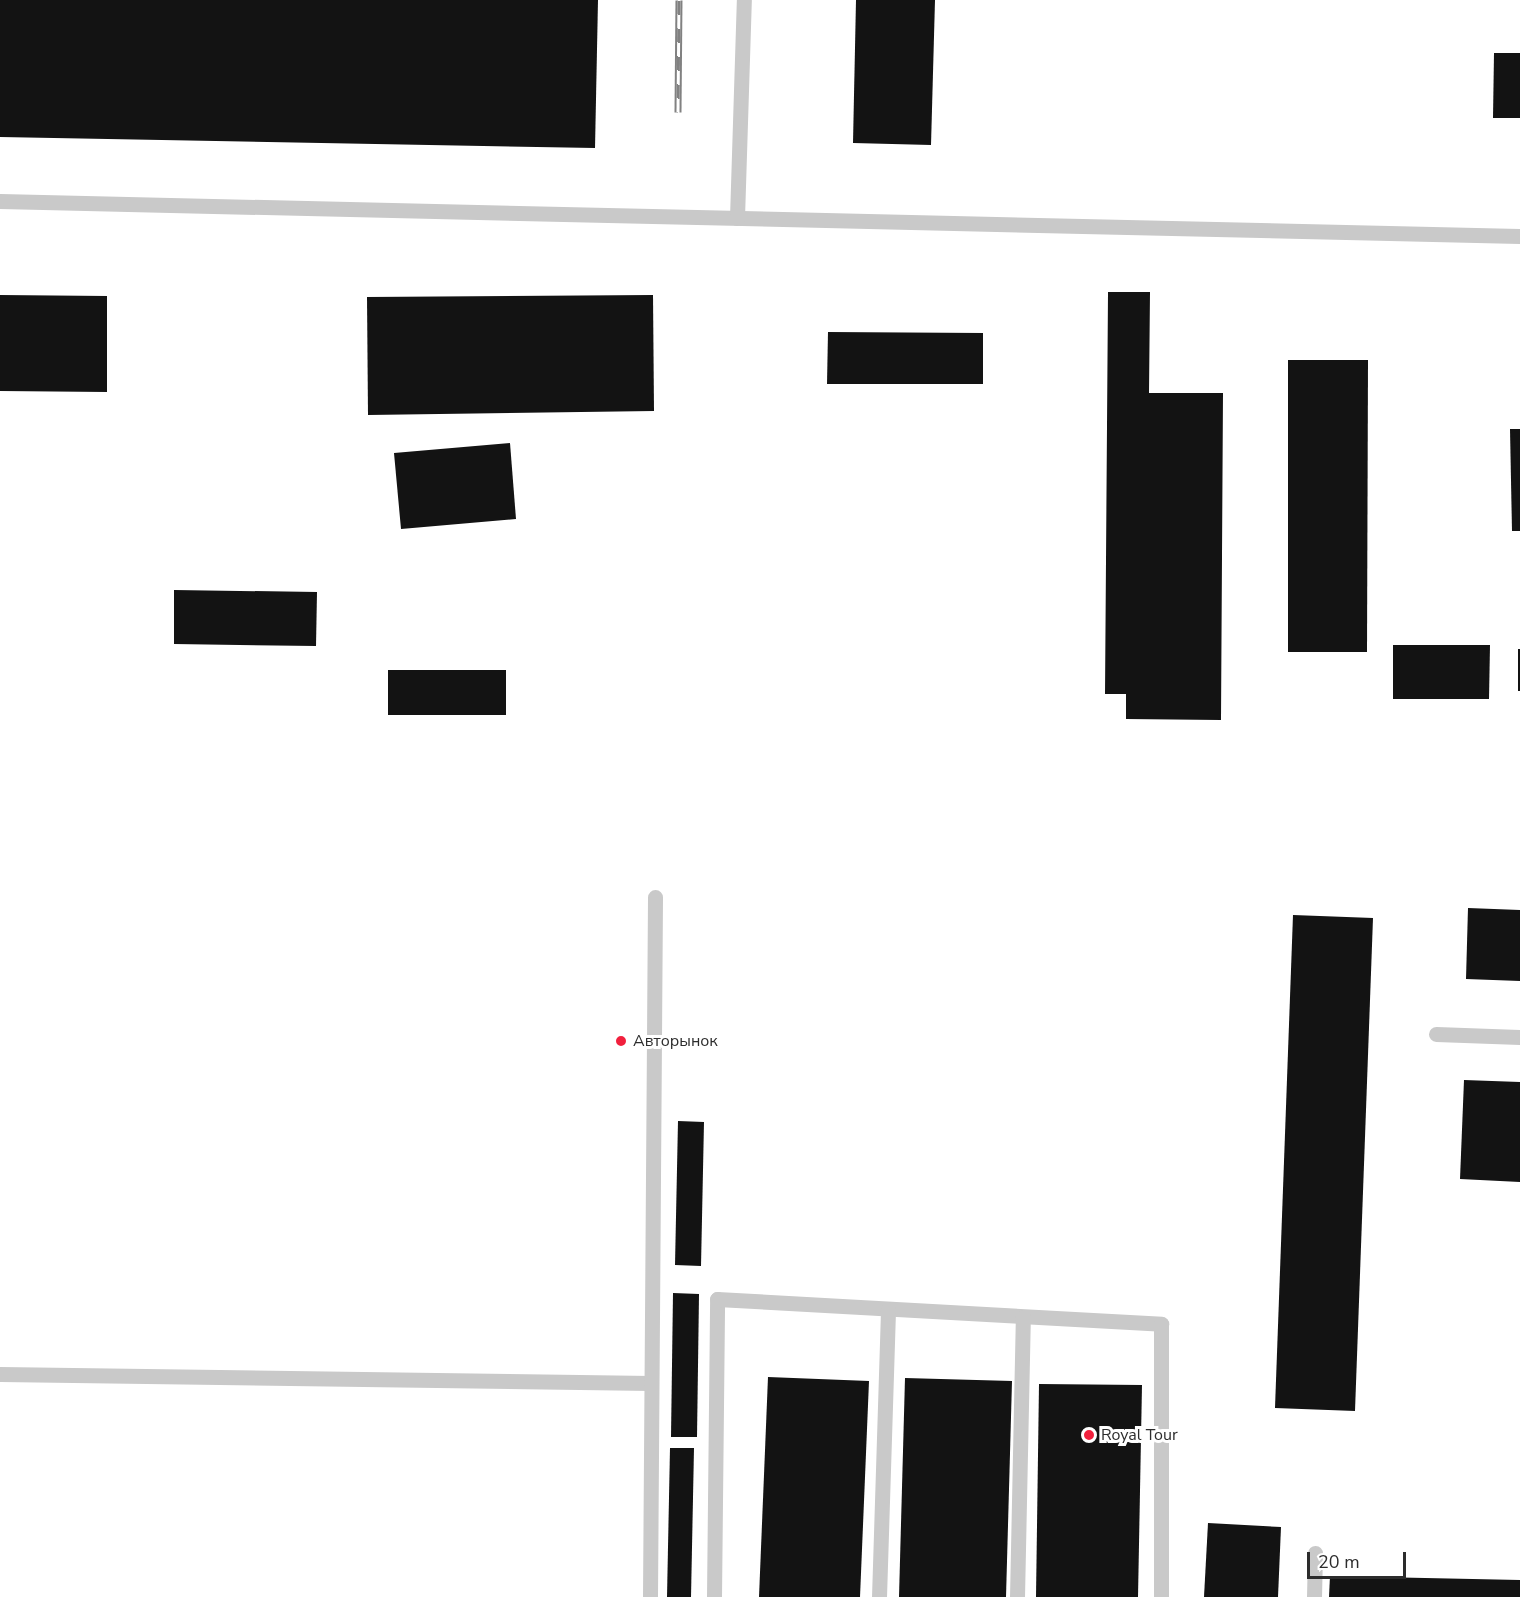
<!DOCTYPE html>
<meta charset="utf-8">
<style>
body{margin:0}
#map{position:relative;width:1520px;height:1597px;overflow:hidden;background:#fff;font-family:"Nunito Sans",sans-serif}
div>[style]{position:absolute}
.building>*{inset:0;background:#131313}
.lane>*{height:15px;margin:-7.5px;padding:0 7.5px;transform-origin:7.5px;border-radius:7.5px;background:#c9c9c9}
.rail>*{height:7px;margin-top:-3.5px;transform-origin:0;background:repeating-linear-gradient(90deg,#fff 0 14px,#818181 0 28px);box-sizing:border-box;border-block:2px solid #818181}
.dots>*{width:16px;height:16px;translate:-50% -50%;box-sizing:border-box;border:3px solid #fff;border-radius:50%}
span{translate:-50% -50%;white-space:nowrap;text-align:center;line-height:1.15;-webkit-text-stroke:6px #fff;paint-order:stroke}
.poi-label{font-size:16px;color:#2c2c2c}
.left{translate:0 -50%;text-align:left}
.scale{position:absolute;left:1307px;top:1552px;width:99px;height:27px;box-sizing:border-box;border:3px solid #2c2c2c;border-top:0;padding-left:8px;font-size:18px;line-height:21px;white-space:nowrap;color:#2c2c2c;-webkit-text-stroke:4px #fff;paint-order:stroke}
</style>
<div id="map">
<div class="building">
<i style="clip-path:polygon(0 0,598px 0,595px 148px,0 137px)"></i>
<i style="clip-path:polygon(856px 0,935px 0,931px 145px,853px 143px)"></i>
<i style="clip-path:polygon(1494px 53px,1520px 53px,1520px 118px,1493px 118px)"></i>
<i style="clip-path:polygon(1108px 292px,1150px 292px,1149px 393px,1223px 393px,1221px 720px,1126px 719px,1126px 694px,1105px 694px)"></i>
<i style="clip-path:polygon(0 295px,107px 296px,107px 392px,0 391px)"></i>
<i style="clip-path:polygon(653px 295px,654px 411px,368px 415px,367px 297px)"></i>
<i style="clip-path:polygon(828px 332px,983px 333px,983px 384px,827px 384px)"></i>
<i style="clip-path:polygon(1288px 360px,1368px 360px,1367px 652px,1288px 652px)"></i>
<i style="clip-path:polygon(1510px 429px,1520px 429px,1520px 531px,1512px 531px)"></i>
<i style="clip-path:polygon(510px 443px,516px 519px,401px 529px,394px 453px)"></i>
<i style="clip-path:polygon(174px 590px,317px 592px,316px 646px,174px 644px)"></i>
<i style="clip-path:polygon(1393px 645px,1490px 645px,1489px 699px,1393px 699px)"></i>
<i style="clip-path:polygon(1518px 649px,1520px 649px,1520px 691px,1518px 691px)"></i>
<i style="clip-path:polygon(388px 670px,506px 670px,506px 715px,388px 715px)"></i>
<i style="clip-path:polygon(1468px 908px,1520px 910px,1520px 981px,1466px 979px)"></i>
<i style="clip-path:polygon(1293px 915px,1373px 918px,1355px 1411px,1275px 1408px)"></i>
<i style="clip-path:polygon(1464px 1080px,1520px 1082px,1520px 1182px,1460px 1179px)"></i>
<i style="clip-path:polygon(678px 1121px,704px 1122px,701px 1266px,675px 1265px)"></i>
<i style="clip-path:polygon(673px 1293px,699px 1294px,697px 1437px,671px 1437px)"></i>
<i style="clip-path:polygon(768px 1377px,869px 1381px,860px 1597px,759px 1597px)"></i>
<i style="clip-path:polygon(905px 1378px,1012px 1381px,1006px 1597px,899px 1597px)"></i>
<i style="clip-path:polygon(1039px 1384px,1142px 1385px,1138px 1597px,1036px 1597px)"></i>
<i style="clip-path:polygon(670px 1448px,694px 1448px,691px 1597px,667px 1597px)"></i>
<i style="clip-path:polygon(1208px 1523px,1281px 1527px,1278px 1597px,1204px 1597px)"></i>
<i style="clip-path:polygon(1330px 1576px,1520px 1580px,1520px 1597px,1329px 1597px)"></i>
</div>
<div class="lane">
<i style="left:0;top:201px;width:1520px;rotate:1.32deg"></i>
<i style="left:737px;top:218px;width:218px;rotate:-88.2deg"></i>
<i style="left:1436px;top:1034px;width:84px;rotate:2deg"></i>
<i style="left:0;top:1374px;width:651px;rotate:0.79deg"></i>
<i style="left:650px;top:1597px;width:700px;rotate:-89.59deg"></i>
<i style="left:714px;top:1597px;width:298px;rotate:-89.4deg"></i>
<i style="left:717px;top:1299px;width:445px;rotate:3.2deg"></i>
<i style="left:1161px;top:1324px;width:273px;rotate:90deg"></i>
<i style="left:879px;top:1597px;width:288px;rotate:-88.2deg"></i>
<i style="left:1017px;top:1597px;width:280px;rotate:-88.8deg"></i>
<i style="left:1314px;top:1597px;width:44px;rotate:-88.7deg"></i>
</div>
<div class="rail">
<i style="left:678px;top:112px;width:112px;rotate:-89.5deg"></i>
</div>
<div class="dots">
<i style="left:621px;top:1041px;background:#f1203d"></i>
<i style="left:1089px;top:1435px;background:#f1203d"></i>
</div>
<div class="poi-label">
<span class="left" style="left:633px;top:1041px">Авторынок</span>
<span class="left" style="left:1101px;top:1435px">Royal Tour</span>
</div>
<div class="scale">20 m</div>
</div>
